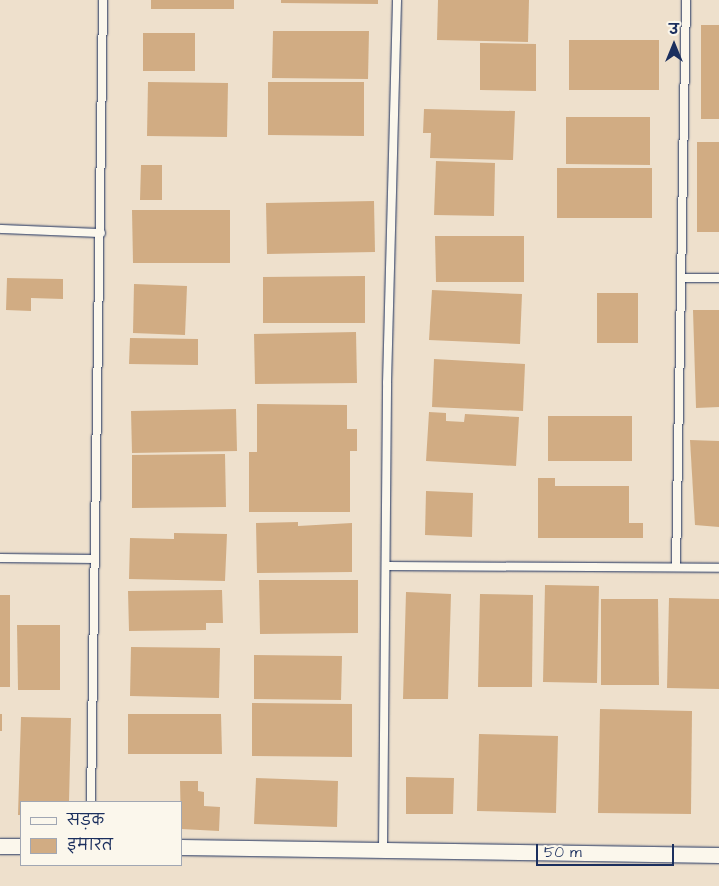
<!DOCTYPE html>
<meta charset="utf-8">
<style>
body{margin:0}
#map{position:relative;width:719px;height:886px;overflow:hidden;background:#eee0cc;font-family:"Architects Daughter","Playpen Sans Deva",sans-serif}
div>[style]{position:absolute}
.building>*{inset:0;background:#d1ac83}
.roads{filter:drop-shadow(0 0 1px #1b2f5e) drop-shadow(0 0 1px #1b2f5e)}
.lane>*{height:8px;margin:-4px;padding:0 4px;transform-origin:4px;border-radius:4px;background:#fbf7ec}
.street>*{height:15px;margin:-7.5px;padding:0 7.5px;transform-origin:7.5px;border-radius:7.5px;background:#fbf7ec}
span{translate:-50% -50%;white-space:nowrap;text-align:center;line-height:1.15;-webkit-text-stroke:5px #fbf7ec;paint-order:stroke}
.legend{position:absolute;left:20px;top:801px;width:162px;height:65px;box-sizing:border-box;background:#fbf7ec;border:1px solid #a1a7b3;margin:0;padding:6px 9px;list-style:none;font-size:15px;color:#1b2f5e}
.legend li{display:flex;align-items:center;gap:10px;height:25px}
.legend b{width:25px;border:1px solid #a1a7b3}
.north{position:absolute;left:649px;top:20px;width:50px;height:50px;-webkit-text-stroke:4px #fbf7ec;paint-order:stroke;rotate:0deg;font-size:14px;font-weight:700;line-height:20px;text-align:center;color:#1b2f5e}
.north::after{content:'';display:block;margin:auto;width:18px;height:22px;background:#1b2f5e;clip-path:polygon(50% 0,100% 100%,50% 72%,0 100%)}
.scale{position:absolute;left:536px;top:844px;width:138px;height:22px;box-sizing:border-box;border:2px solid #1b2f5e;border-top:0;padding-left:6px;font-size:15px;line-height:18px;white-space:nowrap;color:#1b2f5e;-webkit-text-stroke:4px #fbf7ec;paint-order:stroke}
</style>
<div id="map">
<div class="building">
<i style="clip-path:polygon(151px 0,234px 0,234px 9px,151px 9px)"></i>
<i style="clip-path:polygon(281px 0,378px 0,378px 4px,281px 3px)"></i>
<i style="clip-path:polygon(438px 0,529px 0,528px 42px,437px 40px)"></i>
<i style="clip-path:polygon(701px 25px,719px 25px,719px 119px,701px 119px)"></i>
<i style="clip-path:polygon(273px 31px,369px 31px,368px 79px,272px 78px)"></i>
<i style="clip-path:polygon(143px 33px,195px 33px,195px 71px,143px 71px)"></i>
<i style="clip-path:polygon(569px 40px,659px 40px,659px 90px,569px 90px)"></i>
<i style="clip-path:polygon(480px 43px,536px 44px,536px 91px,480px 90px)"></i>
<i style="clip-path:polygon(148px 82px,228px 83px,227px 137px,147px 136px)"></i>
<i style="clip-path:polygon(268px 82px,364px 82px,364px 136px,268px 135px)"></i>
<i style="clip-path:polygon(424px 109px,515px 111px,513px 160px,430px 158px,431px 133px,423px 133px)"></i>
<i style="clip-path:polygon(566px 117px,650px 117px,650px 165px,566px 164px)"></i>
<i style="clip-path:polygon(697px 142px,719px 142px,719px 232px,697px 232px)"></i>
<i style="clip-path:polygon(436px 161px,495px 163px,494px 216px,434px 215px)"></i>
<i style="clip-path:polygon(141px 165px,162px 165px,162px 200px,140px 200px)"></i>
<i style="clip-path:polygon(557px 168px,652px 168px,652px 218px,557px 218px)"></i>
<i style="clip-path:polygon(374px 201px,375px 252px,267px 254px,266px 203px)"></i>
<i style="clip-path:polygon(132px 210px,230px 210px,230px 263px,133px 263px)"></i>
<i style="clip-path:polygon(435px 236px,524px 236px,524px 282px,436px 282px)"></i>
<i style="clip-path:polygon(365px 276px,365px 323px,263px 323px,263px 277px)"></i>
<i style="clip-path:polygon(7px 278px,63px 279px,63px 299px,31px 298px,31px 311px,6px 310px)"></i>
<i style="clip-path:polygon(134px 284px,187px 286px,185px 335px,133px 333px)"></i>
<i style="clip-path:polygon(432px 290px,522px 294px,520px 344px,429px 340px)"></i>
<i style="clip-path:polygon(597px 293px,638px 293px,638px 343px,597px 343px)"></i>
<i style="clip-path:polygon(693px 310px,719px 310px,719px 407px,696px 408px)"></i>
<i style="clip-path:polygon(356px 332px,357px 383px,255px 384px,254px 334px)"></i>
<i style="clip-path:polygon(130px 338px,198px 339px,198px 365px,129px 364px)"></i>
<i style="clip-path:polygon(434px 359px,525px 364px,523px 411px,432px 407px)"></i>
<i style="clip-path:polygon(257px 404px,347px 405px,347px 429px,357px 429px,357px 451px,350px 451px,350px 512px,249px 512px,249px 452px,257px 452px)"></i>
<i style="clip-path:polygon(236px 409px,237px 451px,132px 453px,131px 411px)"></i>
<i style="clip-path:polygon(429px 412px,446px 413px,446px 421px,464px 422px,465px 414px,519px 417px,516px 466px,426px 461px)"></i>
<i style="clip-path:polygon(548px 416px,632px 416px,632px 461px,548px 461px)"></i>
<i style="clip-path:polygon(690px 440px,719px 441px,719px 527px,695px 525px)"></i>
<i style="clip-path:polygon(225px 454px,226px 507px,132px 508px,132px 455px)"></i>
<i style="clip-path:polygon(538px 478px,555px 478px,555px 486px,629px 486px,629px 523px,643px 523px,643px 538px,538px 538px)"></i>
<i style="clip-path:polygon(426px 491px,473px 493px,472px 537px,425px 535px)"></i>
<i style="clip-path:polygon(298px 522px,298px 526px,352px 523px,352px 572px,257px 573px,256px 523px)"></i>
<i style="clip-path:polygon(174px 533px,227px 534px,225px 581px,129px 579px,130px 538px,174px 539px)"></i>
<i style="clip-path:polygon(259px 580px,358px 580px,358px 633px,260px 634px)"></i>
<i style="clip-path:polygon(545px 585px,599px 586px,597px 683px,543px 682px)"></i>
<i style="clip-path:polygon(222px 590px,223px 623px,206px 623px,206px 630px,129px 631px,128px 591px)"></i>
<i style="clip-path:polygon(406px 592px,451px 594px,448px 699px,403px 699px)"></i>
<i style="clip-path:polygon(480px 594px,533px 595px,532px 687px,478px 687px)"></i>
<i style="clip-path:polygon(0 595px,10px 595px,10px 687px,0 687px)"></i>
<i style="clip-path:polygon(669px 598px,719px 599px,719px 689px,667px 688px)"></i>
<i style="clip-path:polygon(601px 599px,658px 599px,659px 685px,601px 685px)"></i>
<i style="clip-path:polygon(17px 625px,60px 625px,60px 690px,18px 690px)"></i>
<i style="clip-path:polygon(131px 647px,220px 648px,219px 698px,130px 696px)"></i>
<i style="clip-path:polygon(254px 655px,342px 656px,341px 700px,254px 699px)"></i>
<i style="clip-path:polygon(252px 703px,352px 704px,352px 757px,252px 756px)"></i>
<i style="clip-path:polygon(600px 709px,692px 711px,691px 814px,598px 813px)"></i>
<i style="clip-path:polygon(0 714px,2px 714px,2px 731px,0 731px)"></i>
<i style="clip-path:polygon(128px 714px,221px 714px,222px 754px,128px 754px)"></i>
<i style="clip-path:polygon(21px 717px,71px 718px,69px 802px,21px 802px,21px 815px,18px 815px)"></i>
<i style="clip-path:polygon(479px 734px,558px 736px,556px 813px,477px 811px)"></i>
<i style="clip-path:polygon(406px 777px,454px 778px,453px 814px,406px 814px)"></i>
<i style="clip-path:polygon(256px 778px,338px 781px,337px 827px,254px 824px)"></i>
<i style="clip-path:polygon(180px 781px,198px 781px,198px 791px,204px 792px,204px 806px,220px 807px,219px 831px,181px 829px)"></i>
</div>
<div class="roads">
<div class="lane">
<i style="left:0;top:229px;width:101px;rotate:2.3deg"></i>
<i style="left:683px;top:278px;width:36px"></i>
<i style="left:0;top:558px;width:95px;rotate:0.6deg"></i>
<i style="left:387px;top:566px;width:332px;rotate:0.3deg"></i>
<i style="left:676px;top:567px;width:567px;rotate:-88.99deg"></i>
<i style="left:91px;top:802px;width:802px;rotate:-89.14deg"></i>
<i style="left:383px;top:849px;width:466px;rotate:-89.5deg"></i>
<i style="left:387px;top:383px;width:383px;rotate:-88.5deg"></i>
</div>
<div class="street">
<i style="left:0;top:846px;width:21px"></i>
<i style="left:181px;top:847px;width:538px;rotate:0.85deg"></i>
</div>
</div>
<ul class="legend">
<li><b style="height:6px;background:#fbf7ec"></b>सड़क</li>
<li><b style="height:14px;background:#d1ac83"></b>इमारत</li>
</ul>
<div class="north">उ</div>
<div class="scale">50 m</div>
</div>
